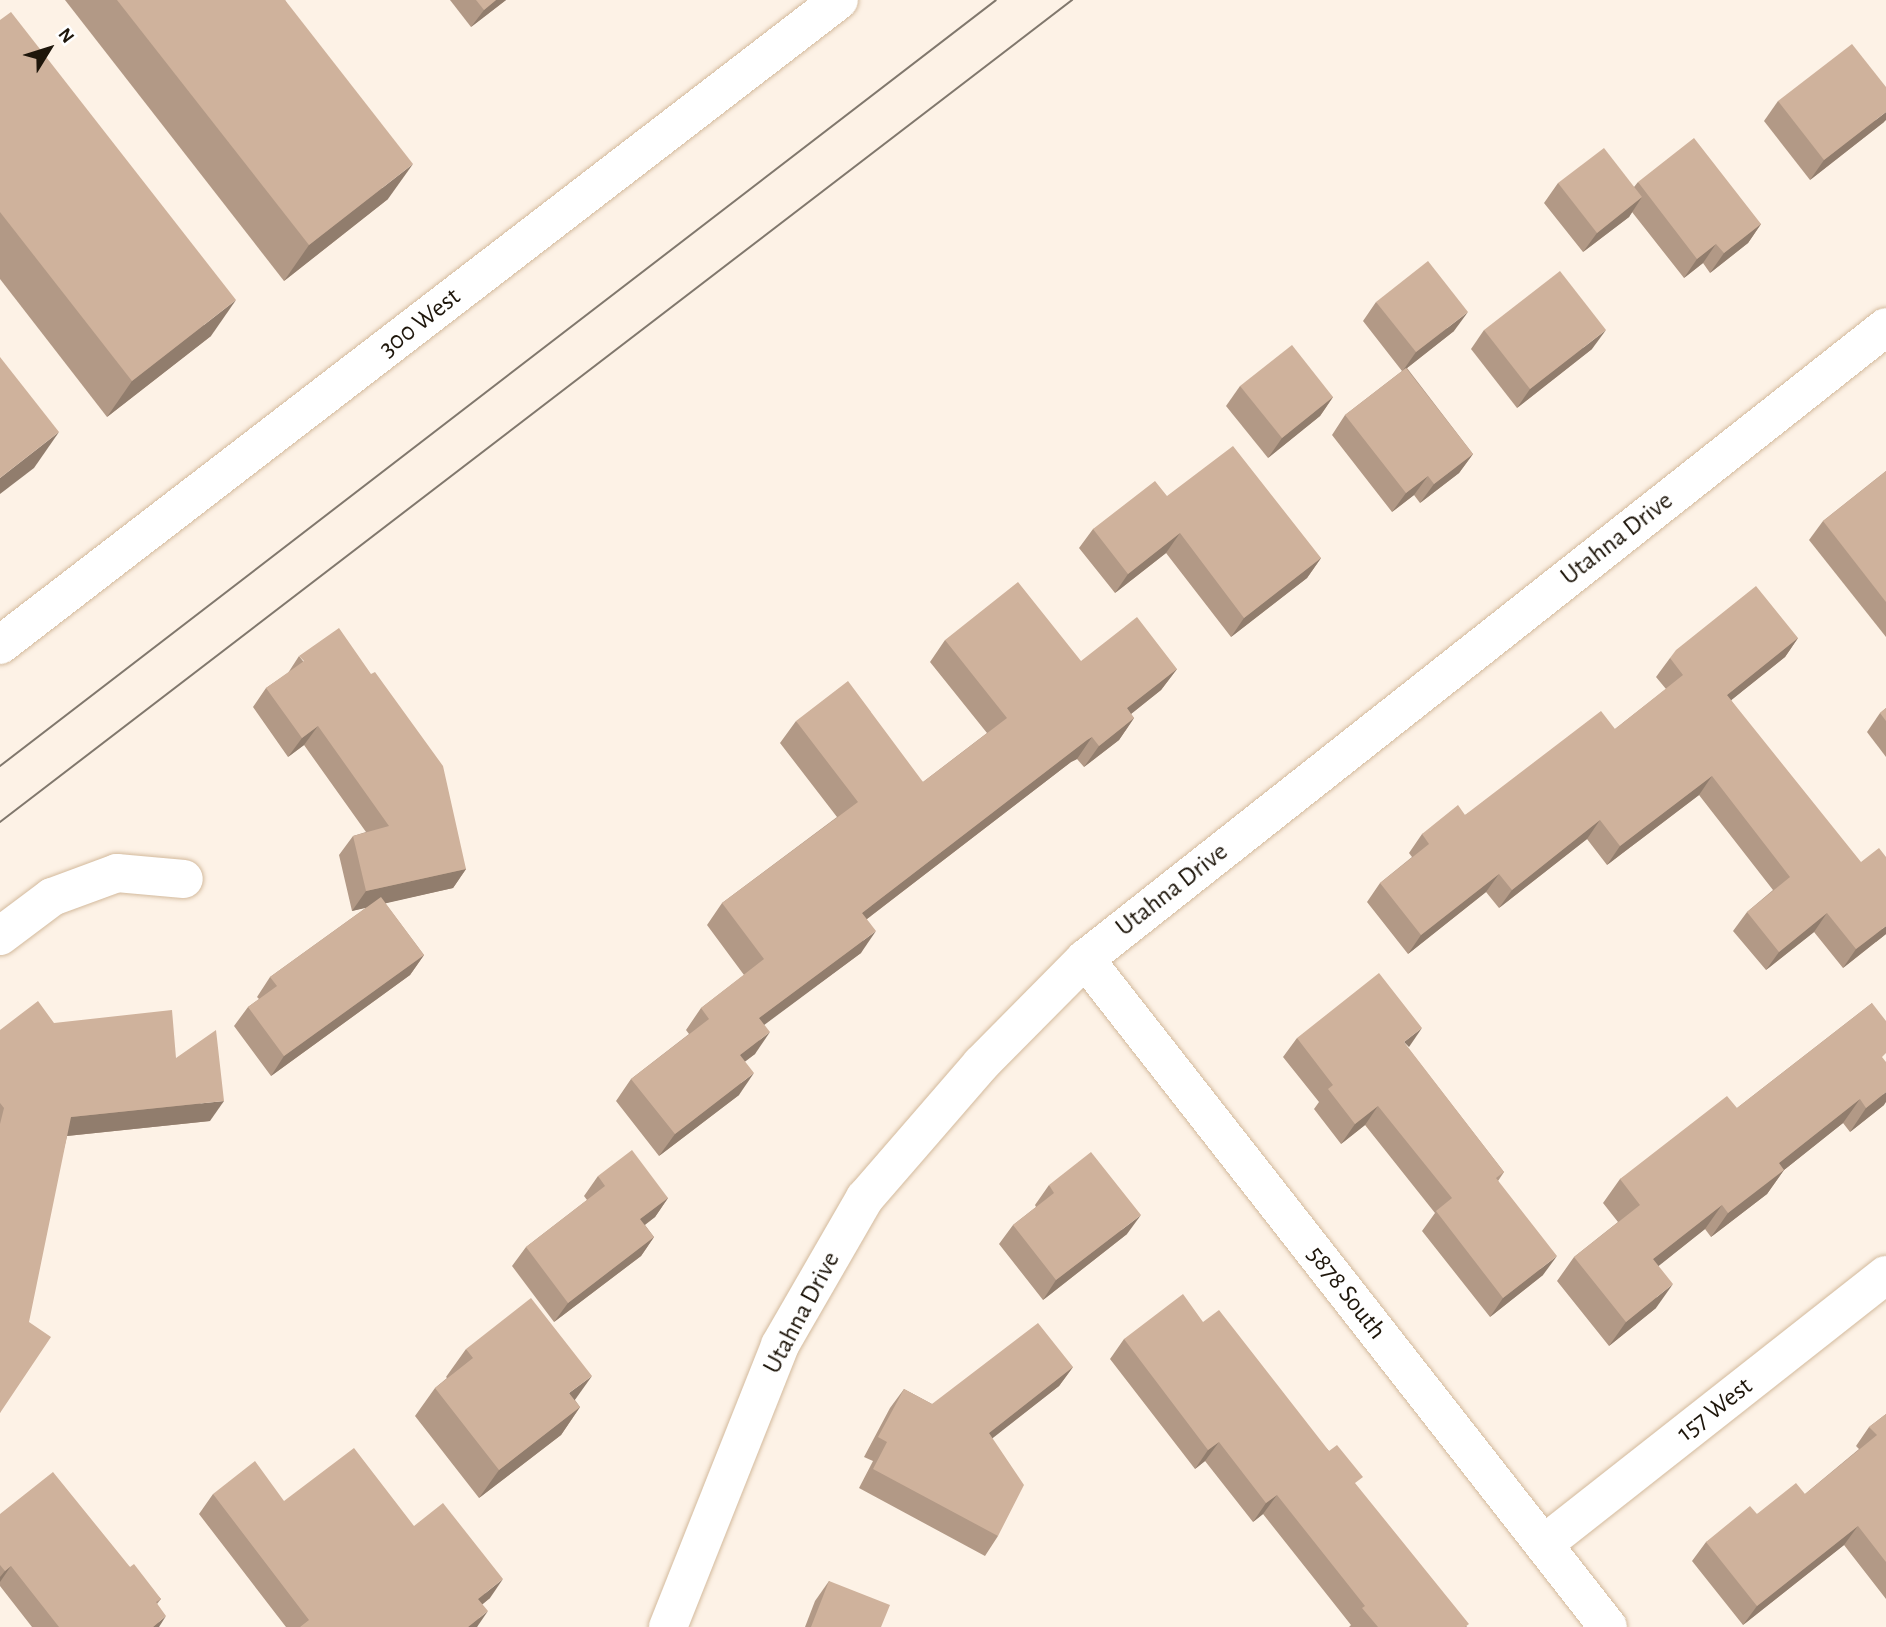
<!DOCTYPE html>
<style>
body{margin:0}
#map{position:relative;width:1886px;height:1627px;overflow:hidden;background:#fdf2e6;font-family:"Alegreya Sans",sans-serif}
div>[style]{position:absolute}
.roads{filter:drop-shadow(0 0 2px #d3ba9d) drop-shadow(0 0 2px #d3ba9d)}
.minor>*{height:38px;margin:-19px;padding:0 19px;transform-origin:19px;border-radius:19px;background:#fff}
.tram>*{height:2px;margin:-1px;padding:0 1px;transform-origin:1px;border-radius:1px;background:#81786d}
.wall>*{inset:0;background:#b29986}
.shaded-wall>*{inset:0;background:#917d6d}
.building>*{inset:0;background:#cfb29c}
span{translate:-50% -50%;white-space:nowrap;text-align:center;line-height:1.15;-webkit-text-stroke:6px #fff;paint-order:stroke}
.street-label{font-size:26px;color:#1e160b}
.north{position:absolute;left:14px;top:14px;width:70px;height:70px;-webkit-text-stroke:5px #fff;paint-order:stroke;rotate:52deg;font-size:19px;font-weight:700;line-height:28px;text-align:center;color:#1e160b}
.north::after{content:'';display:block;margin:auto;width:24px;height:32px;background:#1e160b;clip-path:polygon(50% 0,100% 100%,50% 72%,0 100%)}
</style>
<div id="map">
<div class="roads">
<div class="minor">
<i style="left:0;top:645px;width:1058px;rotate:-37.55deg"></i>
<i style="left:0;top:936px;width:65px;rotate:-36.9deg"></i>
<i style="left:52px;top:897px;width:69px;rotate:-20.3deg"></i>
<i style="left:117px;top:873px;width:67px;rotate:5.1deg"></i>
<i style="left:1085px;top:959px;width:848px;rotate:51.94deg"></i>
<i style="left:1544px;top:1544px;width:435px;rotate:-38.2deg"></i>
<i style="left:668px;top:1627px;width:303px;rotate:-68.3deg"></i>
<i style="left:780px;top:1345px;width:170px;rotate:-60deg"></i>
<i style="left:865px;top:1198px;width:177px;rotate:-49.1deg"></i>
<i style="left:981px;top:1064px;width:148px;rotate:-45.3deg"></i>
<i style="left:1085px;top:959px;width:1020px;rotate:-38.27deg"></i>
</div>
</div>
<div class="tram">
<i style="left:0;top:766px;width:1256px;rotate:-37.56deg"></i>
<i style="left:0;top:822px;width:1351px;rotate:-37.48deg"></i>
</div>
<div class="wall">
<i style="clip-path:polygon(65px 0,285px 0,388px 199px,284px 281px)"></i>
<i style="clip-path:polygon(450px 0,506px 0,471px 27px)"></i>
<i style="clip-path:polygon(0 20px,211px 336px,107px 417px,0 279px)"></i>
<i style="clip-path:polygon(1778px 101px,1884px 122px,1810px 180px,1764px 121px)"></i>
<i style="clip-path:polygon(1638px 182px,1761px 224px,1748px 243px,1710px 273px,1703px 263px,1684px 278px,1632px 212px,1629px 217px,1583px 252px,1544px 203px,1558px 183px,1634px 187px)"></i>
<i style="clip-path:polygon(1376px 302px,1454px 331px,1407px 368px,1473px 454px,1459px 473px,1420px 503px,1414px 495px,1392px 512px,1332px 435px,1345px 415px,1402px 371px,1363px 321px)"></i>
<i style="clip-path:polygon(1484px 330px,1592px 349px,1517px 408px,1471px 349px)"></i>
<i style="clip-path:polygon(1240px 386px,1333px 397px,1320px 416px,1268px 458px,1226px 406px)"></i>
<i style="clip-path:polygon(1886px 471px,1886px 637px,1809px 540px,1823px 521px)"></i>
<i style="clip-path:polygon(1167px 496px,1321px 558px,1307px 578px,1231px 637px,1166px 553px,1115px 593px,1079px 548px,1093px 529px)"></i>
<i style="clip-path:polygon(1798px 638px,1785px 657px,1731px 700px,1886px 934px,1843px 968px,1814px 932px,1766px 970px,1733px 931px,1747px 912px,1773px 890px,1699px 795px,1607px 865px,1587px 839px,1499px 908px,1486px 892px,1408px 954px,1367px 902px,1380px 883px,1412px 857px,1409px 853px,1422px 834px,1465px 815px,1615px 729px,1666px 689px,1656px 677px,1670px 658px)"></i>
<i style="clip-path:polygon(945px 640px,1081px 661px,1177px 669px,1161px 690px,1131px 714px,1134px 718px,1119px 740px,1084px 767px,1077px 759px,1071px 762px,867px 919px,861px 953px,764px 1024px,755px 1054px,745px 1061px,739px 1095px,659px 1156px,616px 1101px,631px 1079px,689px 1034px,686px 1030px,701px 1008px,744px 975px,707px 925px,722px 903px,837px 817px,780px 743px,796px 721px,923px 782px,987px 733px,930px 662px)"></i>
<i style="clip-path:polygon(299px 656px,466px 869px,453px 888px,385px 903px,424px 955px,410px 975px,271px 1076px,234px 1026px,248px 1007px,259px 999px,257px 997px,270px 977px,367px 907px,352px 911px,339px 855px,353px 836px,366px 832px,304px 745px,288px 757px,253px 707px,266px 688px,288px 673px)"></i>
<i style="clip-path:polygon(1886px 708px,1886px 757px,1867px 732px,1880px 713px)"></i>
<i style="clip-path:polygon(1872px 1003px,1884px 1105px,1850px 1132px,1843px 1123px,1784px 1170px,1767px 1194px,1711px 1237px,1705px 1229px,1658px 1266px,1656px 1308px,1609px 1346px,1557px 1281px,1574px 1257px,1618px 1222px,1603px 1203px,1620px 1179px,1737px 1108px)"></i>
<i style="clip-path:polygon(54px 1023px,176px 1058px,210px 1121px,67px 1136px,0 1413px,0 1030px)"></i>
<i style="clip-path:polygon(1297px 1038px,1408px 1048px,1504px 1172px,1498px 1181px,1543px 1275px,1490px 1317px,1422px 1231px,1435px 1213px,1365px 1125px,1341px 1144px,1314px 1109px,1319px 1102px,1283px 1057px)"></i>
<i style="clip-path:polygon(598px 1176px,668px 1198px,655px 1217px,645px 1225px,654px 1237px,641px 1256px,554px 1322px,512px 1266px,526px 1247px,587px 1200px,584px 1196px)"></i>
<i style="clip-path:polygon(1049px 1185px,1127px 1234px,1043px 1300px,999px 1244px,1013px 1225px,1036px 1207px,1035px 1205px)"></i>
<i style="clip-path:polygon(1203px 1322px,1329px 1451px,1467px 1627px,1349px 1627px,1351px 1625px,1263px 1514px,1253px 1522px,1205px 1461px,1195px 1469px,1110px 1359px,1124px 1339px)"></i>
<i style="clip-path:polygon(466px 1349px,575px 1400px,580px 1407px,561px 1435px,479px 1498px,415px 1416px,435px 1388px,447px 1378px,446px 1377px)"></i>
<i style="clip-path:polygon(1073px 1367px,1059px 1386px,992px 1438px,998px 1536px,985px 1556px,859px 1488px,873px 1461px,864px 1457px,890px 1408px,904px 1389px,932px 1404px)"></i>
<i style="clip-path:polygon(1886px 1414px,1886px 1599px,1844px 1545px,1743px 1625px,1692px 1561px,1706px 1542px,1757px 1514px,1805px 1494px,1859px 1449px,1856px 1446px,1869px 1427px)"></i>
<i style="clip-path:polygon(213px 1494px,284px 1501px,414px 1526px,490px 1598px,482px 1604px,477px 1627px,286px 1627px,199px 1514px)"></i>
<i style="clip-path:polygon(0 1514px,130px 1567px,161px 1599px,157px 1604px,159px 1627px,32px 1627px,0 1586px)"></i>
<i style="clip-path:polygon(829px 1581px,881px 1627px,805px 1627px,815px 1601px)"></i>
</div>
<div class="shaded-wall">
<i style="clip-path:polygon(496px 0,506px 0,471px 27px,484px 10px)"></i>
<i style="clip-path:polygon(1886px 112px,1886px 120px,1884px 122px,1810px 180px,1824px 160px)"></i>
<i style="clip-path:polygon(413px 164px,388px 199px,284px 281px,309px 245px)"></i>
<i style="clip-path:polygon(1642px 197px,1629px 217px,1583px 252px,1597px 233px)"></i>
<i style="clip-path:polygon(1761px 224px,1748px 243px,1710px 273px,1724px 253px)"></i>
<i style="clip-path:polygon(1716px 244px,1703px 263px,1684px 278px,1697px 259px)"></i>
<i style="clip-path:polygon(236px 300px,211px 336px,107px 417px,132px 381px)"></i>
<i style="clip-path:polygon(1468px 312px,1454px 331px,1402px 372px,1416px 352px)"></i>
<i style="clip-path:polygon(1606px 330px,1592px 349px,1517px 408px,1530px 389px)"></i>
<i style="clip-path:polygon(1333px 397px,1320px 416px,1268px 458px,1282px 438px)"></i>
<i style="clip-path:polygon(59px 432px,34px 468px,0 494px,0 478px)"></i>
<i style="clip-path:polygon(1473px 454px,1459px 473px,1420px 503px,1434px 484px)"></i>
<i style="clip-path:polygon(1428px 476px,1414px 495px,1392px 512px,1406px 493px)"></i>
<i style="clip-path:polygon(1180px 533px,1166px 553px,1115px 593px,1128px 574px)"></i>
<i style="clip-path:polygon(1321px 558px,1307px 578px,1231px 637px,1244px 618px)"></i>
<i style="clip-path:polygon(1798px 638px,1785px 657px,1714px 714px,1727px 695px)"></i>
<i style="clip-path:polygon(1177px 669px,1161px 690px,1111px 730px,1127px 708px)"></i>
<i style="clip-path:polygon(1134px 718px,1119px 740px,1084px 767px,1099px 746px)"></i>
<i style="clip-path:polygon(318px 726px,304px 745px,288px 757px,302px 738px)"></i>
<i style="clip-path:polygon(1092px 737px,1077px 759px,1071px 762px,846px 935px,862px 913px,1087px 740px)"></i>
<i style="clip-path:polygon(1712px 776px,1699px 795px,1607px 865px,1620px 846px)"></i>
<i style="clip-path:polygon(1600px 820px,1587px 839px,1499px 908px,1512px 890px)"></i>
<i style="clip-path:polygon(466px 869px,453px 888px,352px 911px,366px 891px)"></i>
<i style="clip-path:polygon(1499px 874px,1486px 892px,1408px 954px,1421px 935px)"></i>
<i style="clip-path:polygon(1827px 913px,1814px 932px,1766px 970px,1779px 952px)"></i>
<i style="clip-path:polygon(1886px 926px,1886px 934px,1843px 968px,1856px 949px)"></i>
<i style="clip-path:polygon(876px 931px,861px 953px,744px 1040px,759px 1018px)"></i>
<i style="clip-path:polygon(424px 955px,410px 975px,271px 1076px,284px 1056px)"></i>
<i style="clip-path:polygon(1422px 1028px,1409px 1047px,1404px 1042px)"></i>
<i style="clip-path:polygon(770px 1032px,755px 1054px,725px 1077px,740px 1055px)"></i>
<i style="clip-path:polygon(754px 1073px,739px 1095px,659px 1156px,675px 1134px)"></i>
<i style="clip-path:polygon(1886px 1092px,1886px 1102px,1884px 1105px,1850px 1132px,1866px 1108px)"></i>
<i style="clip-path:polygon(1860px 1099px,1843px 1123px,1784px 1170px,1767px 1194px,1711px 1237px,1728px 1213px,1779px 1163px)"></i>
<i style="clip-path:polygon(224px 1101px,210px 1121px,57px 1137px,71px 1117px)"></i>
<i style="clip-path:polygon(1378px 1106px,1365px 1125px,1341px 1144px,1355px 1124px)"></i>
<i style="clip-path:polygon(668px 1198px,655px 1217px,627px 1238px,640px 1219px)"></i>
<i style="clip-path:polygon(1722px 1205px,1705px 1229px,1636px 1284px,1653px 1259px)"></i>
<i style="clip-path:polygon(1141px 1215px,1127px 1234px,1043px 1300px,1056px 1280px)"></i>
<i style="clip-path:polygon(654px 1237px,641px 1256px,554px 1322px,568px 1303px)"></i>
<i style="clip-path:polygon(1557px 1256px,1543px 1275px,1490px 1317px,1503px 1298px)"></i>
<i style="clip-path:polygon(1673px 1284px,1656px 1308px,1609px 1346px,1626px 1322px)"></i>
<i style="clip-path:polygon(1073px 1367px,1059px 1386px,975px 1452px,989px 1433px)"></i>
<i style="clip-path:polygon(592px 1376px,572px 1404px,569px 1393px)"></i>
<i style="clip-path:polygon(580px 1407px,561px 1435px,479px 1498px,499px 1470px)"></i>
<i style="clip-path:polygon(1219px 1442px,1205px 1461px,1195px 1469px,1208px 1450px)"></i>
<i style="clip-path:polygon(1277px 1495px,1263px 1514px,1253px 1522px,1266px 1503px)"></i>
<i style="clip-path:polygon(1858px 1526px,1844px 1545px,1743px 1625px,1757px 1606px)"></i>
<i style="clip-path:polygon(11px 1566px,0 1582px,0 1577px,5px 1571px)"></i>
<i style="clip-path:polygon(503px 1579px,490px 1598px,465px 1619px,478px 1599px)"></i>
<i style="clip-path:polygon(488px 1611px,477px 1627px,468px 1627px)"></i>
<i style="clip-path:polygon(166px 1616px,159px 1627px,153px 1627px)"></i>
</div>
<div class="building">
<i style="clip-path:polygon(117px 0,285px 0,413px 164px,309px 245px)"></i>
<i style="clip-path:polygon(476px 0,496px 0,484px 10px)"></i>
<i style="clip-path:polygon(11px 12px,236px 300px,132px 381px,0 212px,0 20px)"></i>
<i style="clip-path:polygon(1852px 44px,1886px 87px,1886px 112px,1824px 160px,1778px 101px)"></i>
<i style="clip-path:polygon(1694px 138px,1761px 224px,1724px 253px,1716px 244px,1697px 259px,1638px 182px)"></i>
<i style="clip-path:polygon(1604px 148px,1642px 197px,1597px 233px,1558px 183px)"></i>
<i style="clip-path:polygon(1428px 261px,1468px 312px,1416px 352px,1376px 302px)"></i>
<i style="clip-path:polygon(1560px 271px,1606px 330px,1530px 389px,1484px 330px)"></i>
<i style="clip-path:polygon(1292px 345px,1333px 397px,1282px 438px,1240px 386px)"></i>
<i style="clip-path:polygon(0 357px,59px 432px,0 478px)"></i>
<i style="clip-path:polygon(1406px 368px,1473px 454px,1434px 484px,1428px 476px,1406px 493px,1345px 415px)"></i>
<i style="clip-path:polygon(1233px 446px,1321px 558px,1244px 618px,1180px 533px,1128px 574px,1093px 529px,1155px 481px,1167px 496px)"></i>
<i style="clip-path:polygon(1886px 471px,1886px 602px,1823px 521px)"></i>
<i style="clip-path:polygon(1018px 582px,1081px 661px,1137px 617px,1177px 669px,1127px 708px,1134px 718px,1099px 746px,1092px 737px,1087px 740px,862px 913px,876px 931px,759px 1018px,770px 1032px,740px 1055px,754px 1073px,675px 1134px,631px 1079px,709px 1019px,701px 1008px,764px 959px,722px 903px,858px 802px,796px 721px,848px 681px,923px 782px,1007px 718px,945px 640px)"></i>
<i style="clip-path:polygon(1756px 586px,1798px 638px,1727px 695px,1861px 862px,1879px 848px,1886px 857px,1886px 926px,1856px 949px,1827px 913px,1779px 952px,1747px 912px,1790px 877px,1712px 776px,1620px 846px,1600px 820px,1512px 890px,1499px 874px,1421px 935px,1380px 883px,1429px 844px,1422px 834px,1458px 805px,1465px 815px,1601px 711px,1615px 729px,1683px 675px,1670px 658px,1676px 650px)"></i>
<i style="clip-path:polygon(339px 628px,371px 674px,375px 672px,443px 766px,466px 869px,366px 891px,353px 836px,389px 826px,318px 726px,302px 738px,266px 688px,304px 661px,299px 656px)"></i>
<i style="clip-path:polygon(1886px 708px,1886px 721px,1880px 713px)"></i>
<i style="clip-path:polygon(381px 897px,424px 955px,284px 1056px,248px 1007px,277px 986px,270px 977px)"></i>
<i style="clip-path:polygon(1379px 973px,1422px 1028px,1404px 1042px,1504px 1172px,1496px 1178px,1557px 1256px,1503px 1298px,1436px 1211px,1452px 1198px,1378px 1106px,1355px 1124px,1328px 1089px,1333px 1085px,1297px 1038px)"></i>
<i style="clip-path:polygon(38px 1001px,54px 1023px,172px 1010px,176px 1058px,216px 1030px,224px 1101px,71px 1117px,29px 1322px,51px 1337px,0 1413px,0 1124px,4px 1108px,0 1103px,0 1030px)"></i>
<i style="clip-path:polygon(1872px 1003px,1886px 1021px,1886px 1053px,1882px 1057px,1886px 1062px,1886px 1092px,1866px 1108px,1860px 1099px,1779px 1163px,1784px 1170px,1728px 1213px,1722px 1205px,1653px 1259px,1673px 1284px,1626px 1322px,1574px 1257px,1640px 1205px,1620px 1179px,1727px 1096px,1737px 1108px)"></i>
<i style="clip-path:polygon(632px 1150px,668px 1198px,640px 1219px,654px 1237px,568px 1303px,526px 1247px,605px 1186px,598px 1176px)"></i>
<i style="clip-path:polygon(1091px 1152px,1141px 1215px,1056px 1280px,1013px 1225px,1054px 1193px,1049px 1185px)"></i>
<i style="clip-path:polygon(1183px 1294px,1203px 1322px,1219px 1310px,1329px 1451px,1337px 1445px,1363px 1477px,1355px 1483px,1469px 1624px,1465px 1627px,1378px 1627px,1362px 1608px,1365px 1606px,1277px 1495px,1266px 1503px,1219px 1442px,1208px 1450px,1124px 1339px)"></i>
<i style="clip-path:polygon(531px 1298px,592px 1376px,569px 1393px,580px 1407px,499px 1470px,435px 1388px,473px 1358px,466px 1349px)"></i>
<i style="clip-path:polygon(1038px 1323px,1073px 1367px,989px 1433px,1024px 1485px,998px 1536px,873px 1469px,887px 1442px,878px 1437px,904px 1389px,932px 1404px)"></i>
<i style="clip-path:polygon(1886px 1414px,1886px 1562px,1858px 1526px,1757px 1606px,1706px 1542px,1750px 1506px,1757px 1514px,1796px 1483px,1805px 1494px,1877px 1435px,1869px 1427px)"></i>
<i style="clip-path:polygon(354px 1448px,414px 1526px,443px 1503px,503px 1579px,478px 1599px,488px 1611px,468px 1627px,300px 1627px,309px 1620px,213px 1494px,255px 1461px,284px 1501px)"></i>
<i style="clip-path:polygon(53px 1472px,130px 1567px,134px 1564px,161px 1599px,156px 1602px,166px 1616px,153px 1627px,59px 1627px,11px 1566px,5px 1571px,0 1565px,0 1514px)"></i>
<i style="clip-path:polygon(829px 1581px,890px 1605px,881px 1627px,811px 1627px)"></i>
</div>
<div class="street-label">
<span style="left:420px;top:323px;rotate:-38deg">300 West</span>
<span style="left:1617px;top:539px;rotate:-38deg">Utahna Drive</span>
<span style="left:1172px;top:890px;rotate:-38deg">Utahna Drive</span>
<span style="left:1346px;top:1293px;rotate:52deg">5878 South</span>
<span style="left:802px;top:1313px;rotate:-62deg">Utahna Drive</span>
<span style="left:1715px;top:1410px;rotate:-38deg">157 West</span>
</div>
<div class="north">N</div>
</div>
